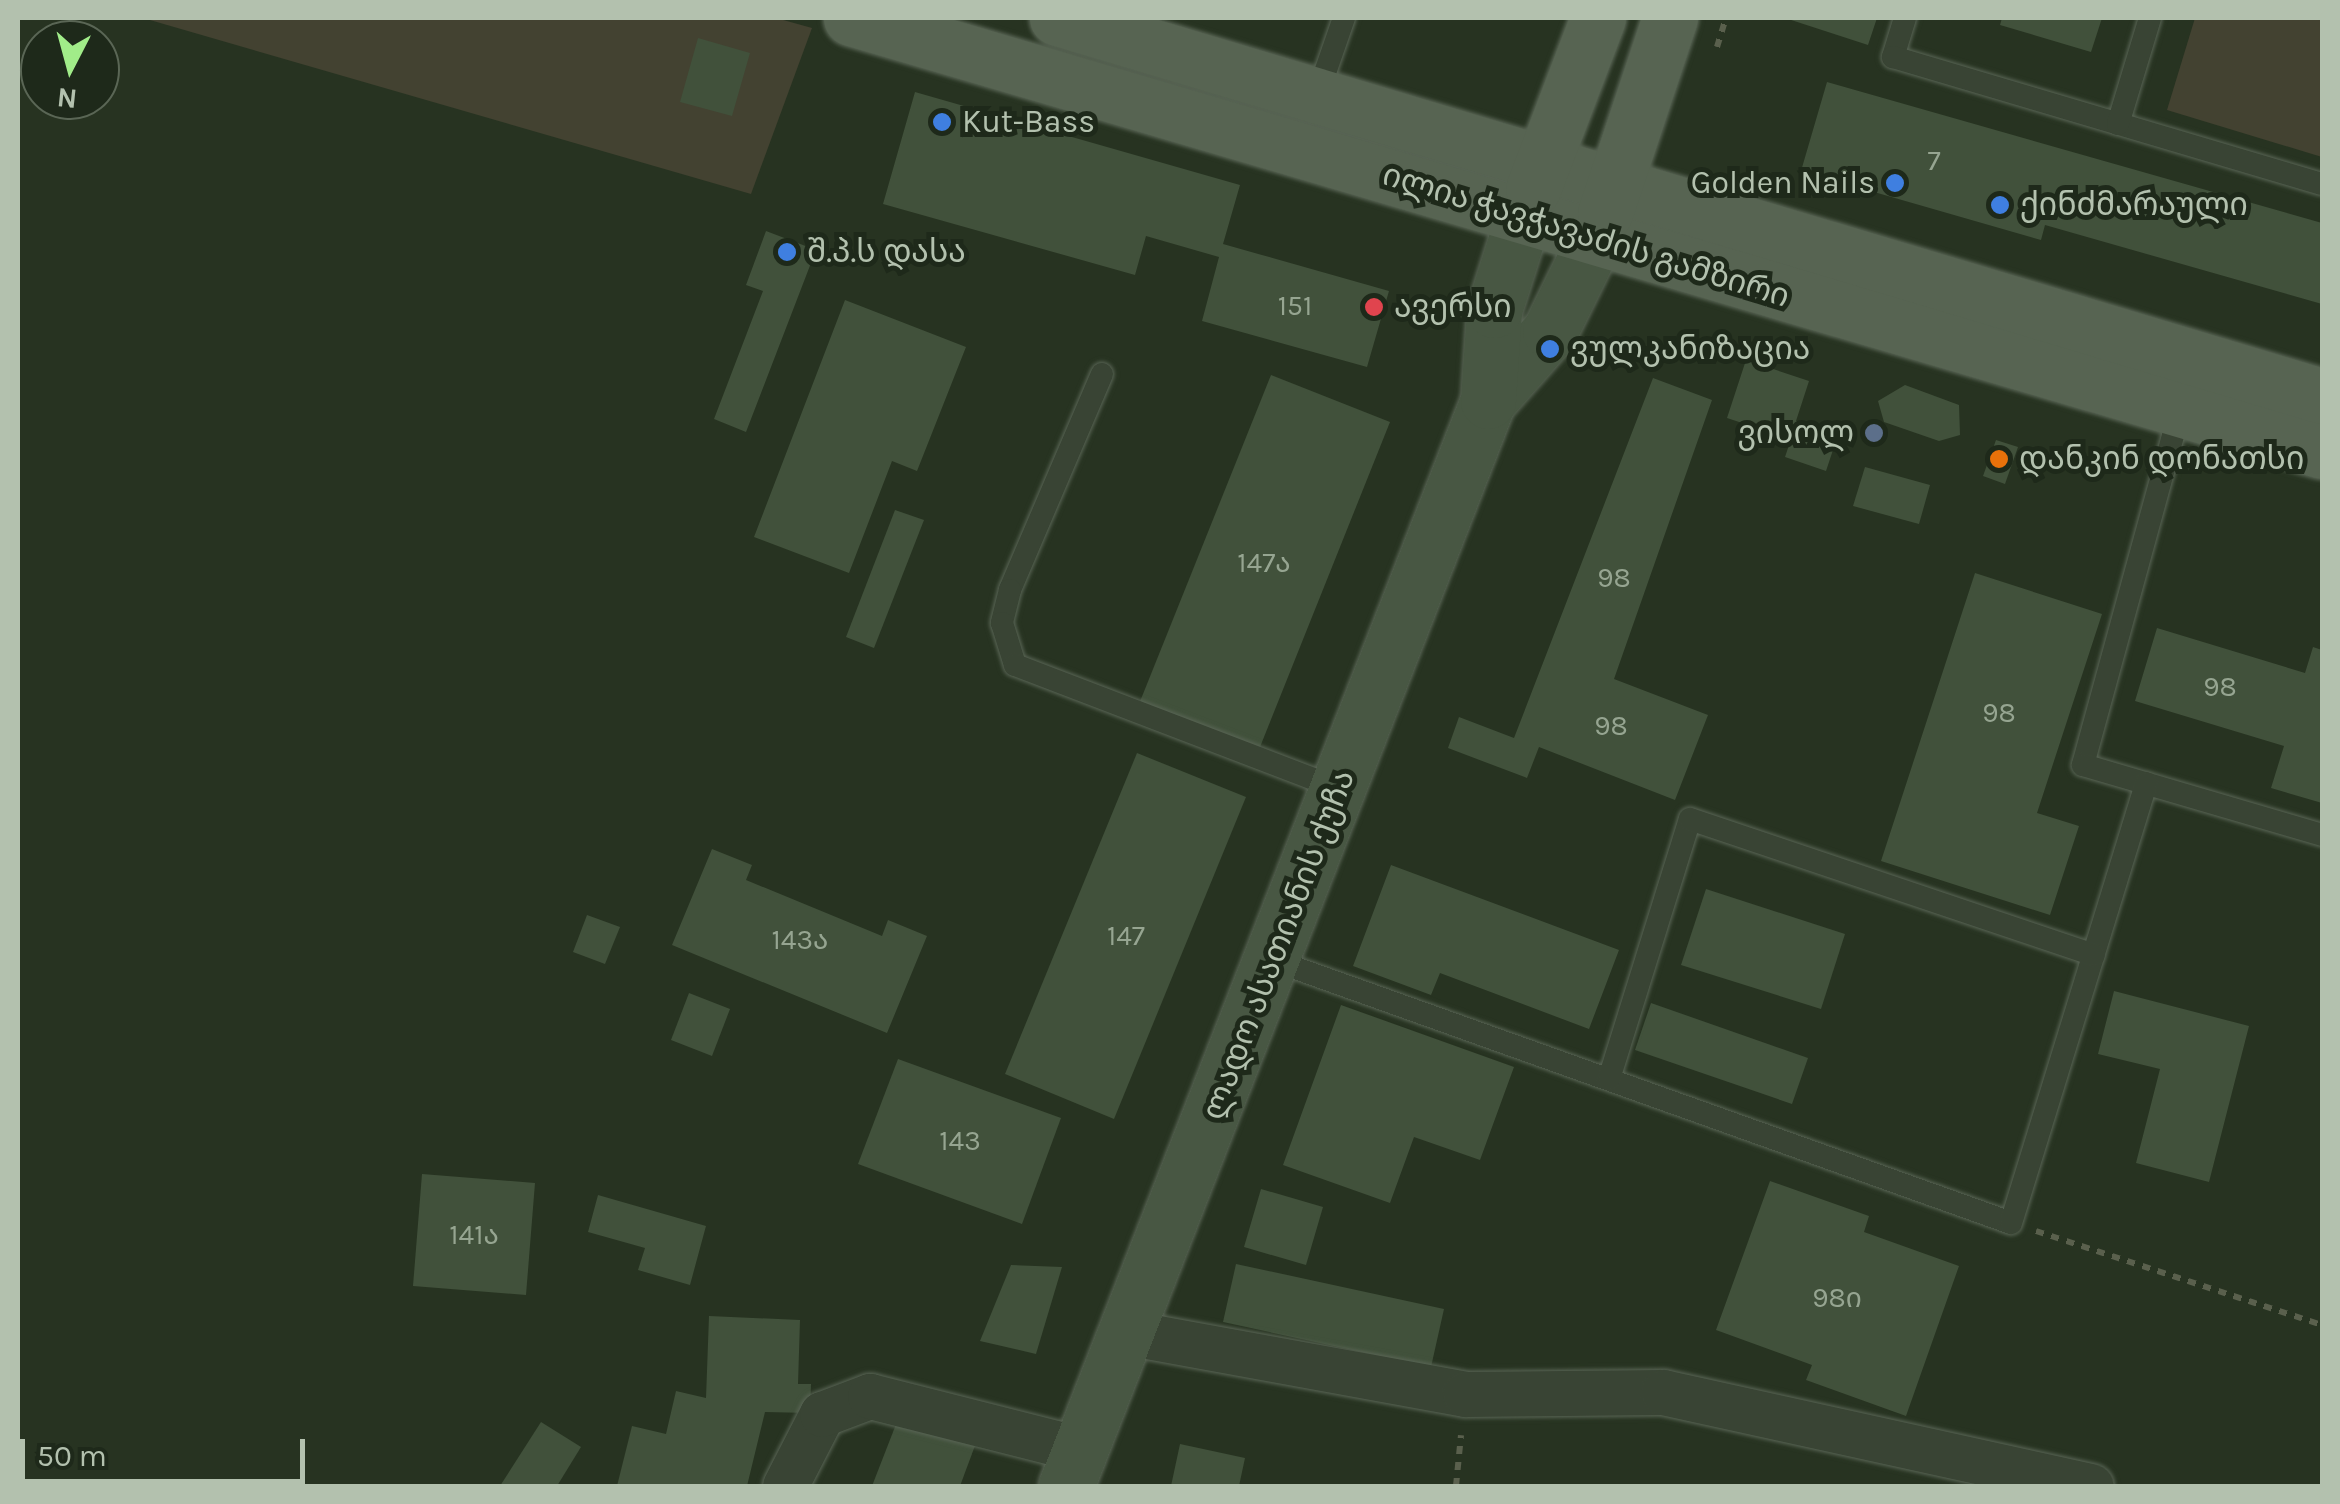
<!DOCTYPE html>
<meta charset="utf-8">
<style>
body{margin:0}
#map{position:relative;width:2340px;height:1504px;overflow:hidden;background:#273321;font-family:Karla,"Noto Sans Georgian",sans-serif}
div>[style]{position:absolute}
.green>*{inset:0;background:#434231}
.building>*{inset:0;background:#41513b}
.path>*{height:6px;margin-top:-3px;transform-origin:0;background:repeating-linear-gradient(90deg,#5a604d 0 8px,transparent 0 16px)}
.roads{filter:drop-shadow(0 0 2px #596555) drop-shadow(0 0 2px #596555)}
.lane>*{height:22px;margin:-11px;padding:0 11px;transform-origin:11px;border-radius:11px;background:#394434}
.street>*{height:45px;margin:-22.5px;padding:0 22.5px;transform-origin:22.5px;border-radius:22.5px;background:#394434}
.secondary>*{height:55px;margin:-27.5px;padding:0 27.5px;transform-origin:27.5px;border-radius:27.5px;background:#485743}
.primary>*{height:55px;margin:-27.5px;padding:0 27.5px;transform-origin:27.5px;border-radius:27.5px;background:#576452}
.dots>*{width:28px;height:28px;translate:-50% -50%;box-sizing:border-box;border:5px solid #1e291a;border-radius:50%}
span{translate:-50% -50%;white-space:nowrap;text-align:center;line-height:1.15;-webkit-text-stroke:10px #1e291a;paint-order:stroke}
.number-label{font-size:28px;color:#96a591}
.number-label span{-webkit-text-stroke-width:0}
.poi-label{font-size:32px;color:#b3c1ae}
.left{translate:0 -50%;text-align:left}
.right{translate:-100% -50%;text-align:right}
.street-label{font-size:32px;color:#b3c1ae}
.frame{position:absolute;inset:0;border:20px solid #b3c1ae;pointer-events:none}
.north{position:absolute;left:20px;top:20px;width:100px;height:100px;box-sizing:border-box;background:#1e291a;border:2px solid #5a6655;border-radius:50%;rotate:186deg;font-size:28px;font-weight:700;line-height:40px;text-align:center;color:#b3c1ae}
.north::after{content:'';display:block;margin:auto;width:35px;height:45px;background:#a1ec89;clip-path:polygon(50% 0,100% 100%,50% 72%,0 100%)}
.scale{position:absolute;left:20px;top:1439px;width:285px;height:45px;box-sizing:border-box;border:5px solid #b3c1ae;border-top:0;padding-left:12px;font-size:30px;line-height:35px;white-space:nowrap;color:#b3c1ae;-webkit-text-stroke:8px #1e291a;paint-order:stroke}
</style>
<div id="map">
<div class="green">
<i style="clip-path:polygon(143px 18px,776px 18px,812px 28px,751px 194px)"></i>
<i style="clip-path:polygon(2195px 18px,2322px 18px,2322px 157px,2167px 110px)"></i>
</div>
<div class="building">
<i style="clip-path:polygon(1785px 18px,1877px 18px,1868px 45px)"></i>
<i style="clip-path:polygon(2002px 18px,2102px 18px,2091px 52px,2000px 25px)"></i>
<i style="clip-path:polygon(698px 38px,750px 53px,732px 116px,680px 102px)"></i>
<i style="clip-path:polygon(1827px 82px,2322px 223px,2322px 304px,2045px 225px,2041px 240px,1801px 171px)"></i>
<i style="clip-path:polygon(915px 92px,1240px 185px,1223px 244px,1389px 291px,1367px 367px,1202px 321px,1219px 257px,1146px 236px,1135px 275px,883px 204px)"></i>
<i style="clip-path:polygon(766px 231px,816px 250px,746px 432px,714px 419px,763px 291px,746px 285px)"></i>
<i style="clip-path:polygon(845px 300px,966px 347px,917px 471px,892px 461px,849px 573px,754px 537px)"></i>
<i style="clip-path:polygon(1746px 360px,1809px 381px,1796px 421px,1838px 435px,1826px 471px,1785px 457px,1791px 439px,1727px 418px)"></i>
<i style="clip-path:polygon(1271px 375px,1390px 422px,1258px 752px,1139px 704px)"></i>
<i style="clip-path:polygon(1653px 378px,1712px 400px,1614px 679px,1708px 715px,1675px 800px,1539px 747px,1527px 778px,1448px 748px,1459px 717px,1514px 738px)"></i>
<i style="clip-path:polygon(1905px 385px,1959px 405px,1960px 435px,1939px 441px,1884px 422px,1878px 401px)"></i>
<i style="clip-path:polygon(1996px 440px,2018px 447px,2005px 484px,1983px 476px)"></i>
<i style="clip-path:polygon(1865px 467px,1930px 485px,1919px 524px,1853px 506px)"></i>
<i style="clip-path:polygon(895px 510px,924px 520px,874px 648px,846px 637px)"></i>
<i style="clip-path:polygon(1975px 573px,2102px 614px,2037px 813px,2079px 826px,2050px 915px,1881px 861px)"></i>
<i style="clip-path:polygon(2157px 628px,2305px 673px,2313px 647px,2322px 650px,2322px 803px,2271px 788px,2284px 746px,2135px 701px)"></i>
<i style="clip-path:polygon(1137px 753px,1246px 797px,1114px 1119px,1005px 1074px)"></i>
<i style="clip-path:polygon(712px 849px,752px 865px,746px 880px,882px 936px,888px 920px,927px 936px,887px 1033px,672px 945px)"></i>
<i style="clip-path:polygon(1391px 865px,1619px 950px,1589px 1029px,1440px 973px,1431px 995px,1353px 966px)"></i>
<i style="clip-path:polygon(1706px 889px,1845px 934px,1821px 1009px,1681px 965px)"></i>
<i style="clip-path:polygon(587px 915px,620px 927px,605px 964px,573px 952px)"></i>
<i style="clip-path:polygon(2114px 991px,2249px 1026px,2209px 1182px,2136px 1163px,2160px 1069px,2098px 1054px)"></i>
<i style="clip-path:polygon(689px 993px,730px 1009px,712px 1056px,671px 1040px)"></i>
<i style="clip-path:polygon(1651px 1003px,1808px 1058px,1792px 1104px,1635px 1050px)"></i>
<i style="clip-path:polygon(1341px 1005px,1514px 1067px,1480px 1160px,1414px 1137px,1390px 1203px,1283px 1165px)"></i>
<i style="clip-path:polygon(898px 1059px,1061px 1118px,1022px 1224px,858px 1164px)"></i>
<i style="clip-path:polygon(422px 1174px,535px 1183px,526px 1295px,413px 1286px)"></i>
<i style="clip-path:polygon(1770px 1181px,1869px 1216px,1864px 1232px,1959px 1266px,1906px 1416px,1806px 1380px,1812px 1365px,1716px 1330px)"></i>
<i style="clip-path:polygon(1261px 1189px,1323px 1207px,1306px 1265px,1244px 1247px)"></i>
<i style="clip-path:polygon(598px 1195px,706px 1226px,690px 1285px,638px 1270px,645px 1248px,588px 1232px)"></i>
<i style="clip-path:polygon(1236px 1264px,1444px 1309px,1431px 1367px,1223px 1322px)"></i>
<i style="clip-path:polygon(1011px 1265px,1062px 1267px,1036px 1354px,980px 1341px)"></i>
<i style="clip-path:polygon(709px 1316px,800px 1320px,798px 1384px,811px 1384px,810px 1413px,765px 1412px,747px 1486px,617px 1486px,632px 1426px,666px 1434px,676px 1391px,706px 1398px)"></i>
<i style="clip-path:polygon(900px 1414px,976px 1443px,960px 1486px,872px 1486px)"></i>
<i style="clip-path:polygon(541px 1422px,581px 1447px,557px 1486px,500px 1486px)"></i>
<i style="clip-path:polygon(1180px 1444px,1245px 1458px,1239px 1486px,1171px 1486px)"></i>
</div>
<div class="path">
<i style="left:1717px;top:47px;width:30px;rotate:-73deg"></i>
<i style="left:2036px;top:1231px;width:301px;rotate:18.2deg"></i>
<i style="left:1456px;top:1486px;width:51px;rotate:-84.4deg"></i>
</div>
<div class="roads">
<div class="lane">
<i style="left:1905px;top:18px;width:41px;rotate:107.1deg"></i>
<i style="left:1893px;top:57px;width:447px;rotate:16.5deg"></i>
<i style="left:1319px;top:90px;width:76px;rotate:-70.9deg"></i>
<i style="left:2118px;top:124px;width:111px;rotate:-73.2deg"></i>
<i style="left:1102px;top:374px;width:235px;rotate:113.1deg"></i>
<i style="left:1010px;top:590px;width:34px;rotate:104deg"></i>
<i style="left:1002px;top:623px;width:44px;rotate:72.8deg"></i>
<i style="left:1015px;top:665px;width:347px;rotate:20.9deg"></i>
<i style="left:2180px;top:410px;width:368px;rotate:105.3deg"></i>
<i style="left:2083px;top:765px;width:249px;rotate:16.3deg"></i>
<i style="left:1273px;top:960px;width:783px;rotate:19.61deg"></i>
<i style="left:2011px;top:1223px;width:460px;rotate:-72.9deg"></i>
<i style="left:1609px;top:1079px;width:272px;rotate:-72.7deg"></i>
<i style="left:1690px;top:819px;width:426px;rotate:18.6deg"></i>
</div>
<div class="street">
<i style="left:1130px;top:1333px;width:341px;rotate:10.3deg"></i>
<i style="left:1465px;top:1394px;width:198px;rotate:-0.6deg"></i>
<i style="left:1663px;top:1392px;width:438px;rotate:12.4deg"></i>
<i style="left:785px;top:1486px;width:81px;rotate:-62.8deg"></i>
<i style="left:822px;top:1414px;width:51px;rotate:-20.6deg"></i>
<i style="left:870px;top:1396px;width:217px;rotate:14.2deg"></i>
</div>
<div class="secondary">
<i style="left:1488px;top:401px;width:94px;rotate:-48.5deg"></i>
<i style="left:1550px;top:331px;width:102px;rotate:-63.9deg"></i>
<i style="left:1066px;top:1486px;width:1164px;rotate:-68.75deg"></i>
<i style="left:1488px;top:401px;width:91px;rotate:-86.2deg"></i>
<i style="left:1494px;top:310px;width:100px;rotate:-72.5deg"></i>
</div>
<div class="primary">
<i style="left:851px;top:18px;width:1533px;rotate:16.4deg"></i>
<i style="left:1057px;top:18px;width:1320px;rotate:16.64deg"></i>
<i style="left:1533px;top:189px;width:183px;rotate:-69.2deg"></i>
<i style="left:1605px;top:213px;width:206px;rotate:-71.6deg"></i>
</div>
</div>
<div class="dots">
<i style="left:942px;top:122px;background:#3f7fe0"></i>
<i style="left:1895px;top:183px;background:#3f7fe0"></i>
<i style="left:2000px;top:205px;background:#3f7fe0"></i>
<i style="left:787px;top:252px;background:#3f7fe0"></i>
<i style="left:1374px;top:307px;background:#e0444e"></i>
<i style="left:1550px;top:349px;background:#3f7fe0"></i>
<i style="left:1874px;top:433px;background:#5c6f8a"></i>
<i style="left:1999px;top:459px;background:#e8710a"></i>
</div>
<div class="number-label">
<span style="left:1934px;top:161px">7</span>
<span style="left:1295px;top:306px">151</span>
<span style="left:1264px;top:563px">147ა</span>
<span style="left:1614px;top:578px">98</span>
<span style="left:2220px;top:687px">98</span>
<span style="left:1999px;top:713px">98</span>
<span style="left:1611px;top:726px">98</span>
<span style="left:1126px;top:936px">147</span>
<span style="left:800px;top:940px">143ა</span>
<span style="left:960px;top:1141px">143</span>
<span style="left:474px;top:1235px">141ა</span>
<span style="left:1837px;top:1298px">98ი</span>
</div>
<div class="poi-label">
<span class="left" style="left:962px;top:122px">Kut-Bass</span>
<span class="right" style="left:1875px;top:183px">Golden Nails</span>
<span class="left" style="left:2020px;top:205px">ქინძმარაული</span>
<span class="left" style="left:807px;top:252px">შ.პ.ს დასა</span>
<span class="left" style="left:1394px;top:307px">ავერსი</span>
<span class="left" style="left:1570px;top:349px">ვულკანიზაცია</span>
<span class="right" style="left:1854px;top:433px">ვისოლ</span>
<span class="left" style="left:2019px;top:459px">დანკინ დონათსი</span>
</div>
<div class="street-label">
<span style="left:1586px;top:236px;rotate:17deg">ილია ჭავჭავაძის გამზირი</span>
<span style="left:1279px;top:945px;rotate:-69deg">ლადო ასათიანის ქუჩა</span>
</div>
<div class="frame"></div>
<div class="north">N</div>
<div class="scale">50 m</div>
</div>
